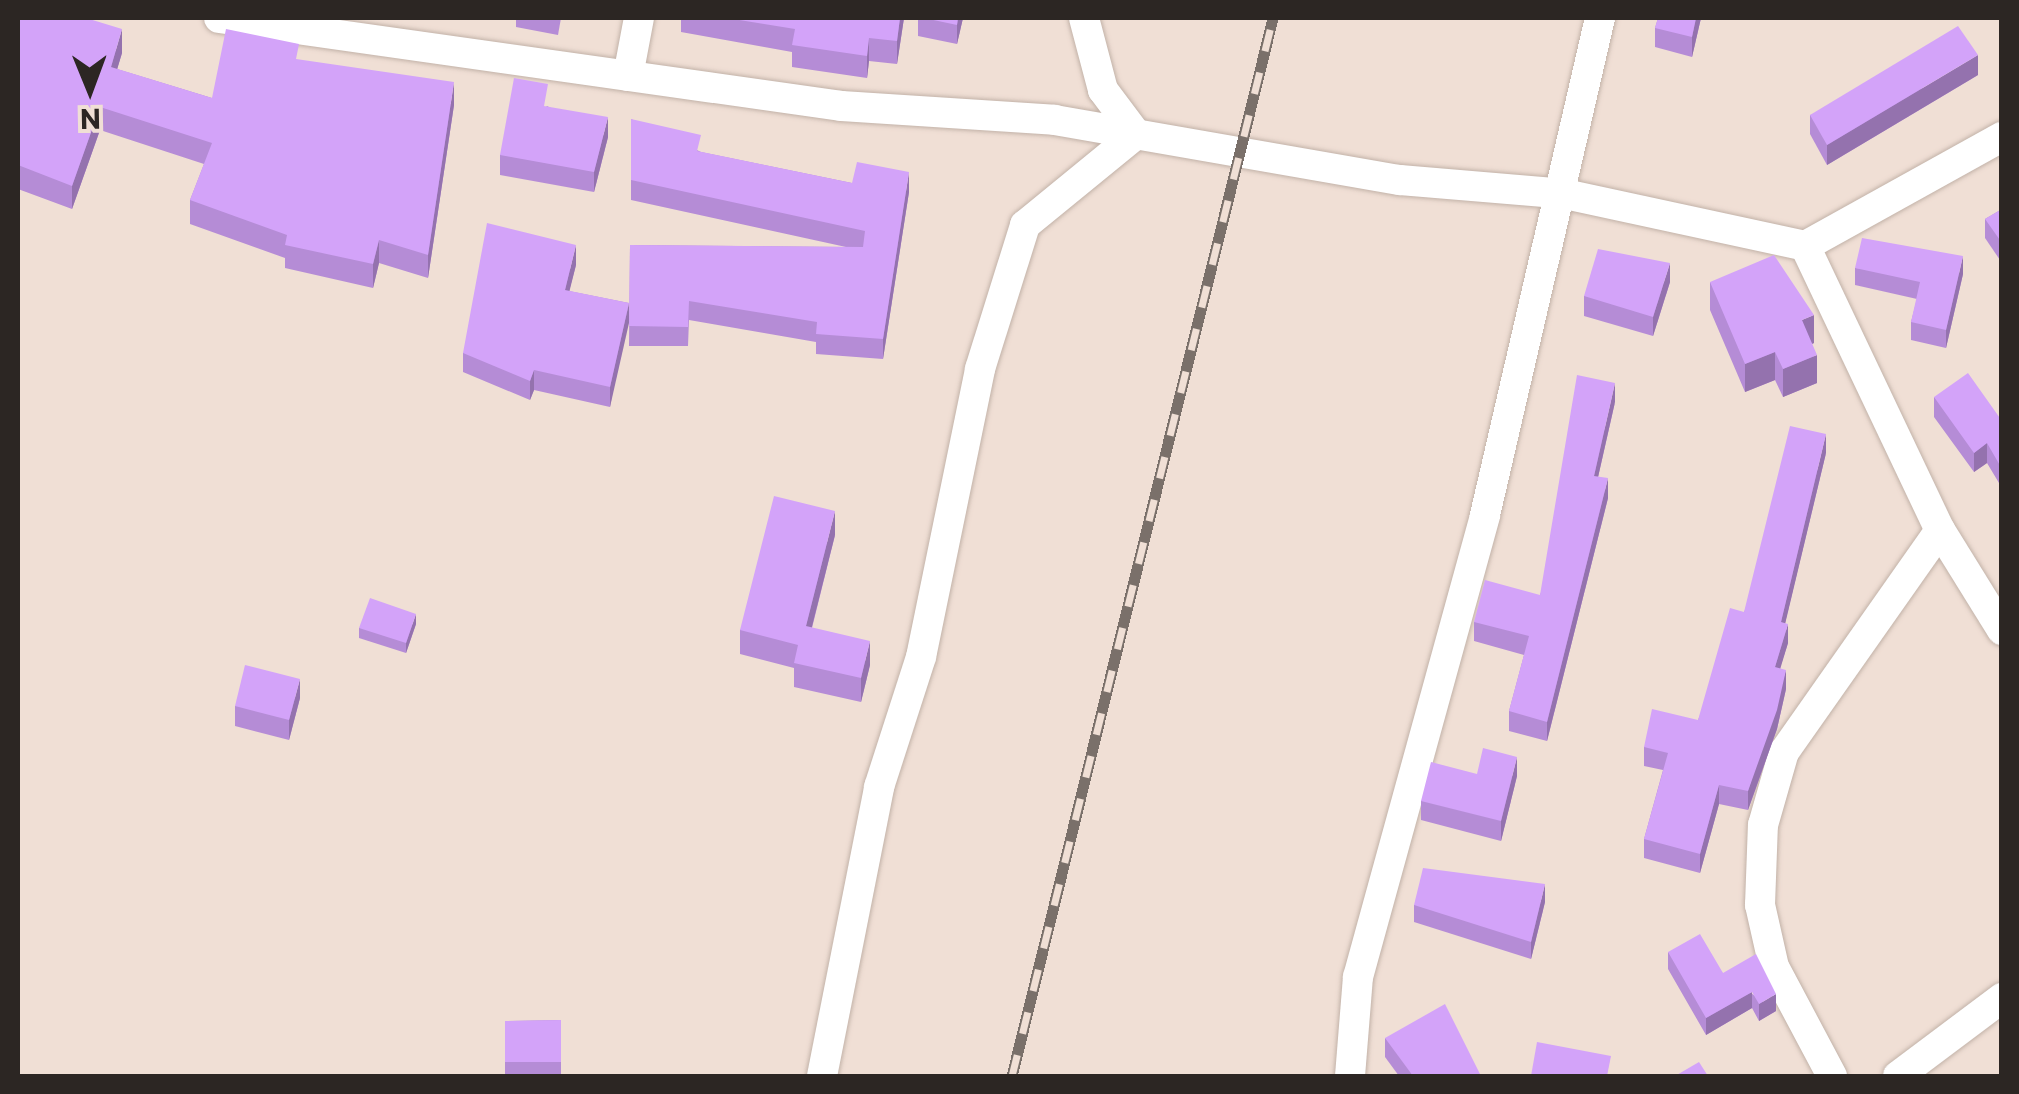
<!DOCTYPE html>
<style>
body{margin:0}
#map{position:relative;width:2019px;height:1094px;overflow:hidden;background:#f0dfd5;font-family:Commissioner,sans-serif}
div>[style]{position:absolute}
.roads{filter:drop-shadow(0 0 2px #c2b2a8) drop-shadow(0 0 2px #c2b2a8)}
.minor>*{height:30px;margin:-15px;padding:0 15px;transform-origin:15px;border-radius:15px;background:#fff}
.rail>*{height:11px;margin-top:-5.5px;transform-origin:0;background:repeating-linear-gradient(90deg,#f0dfd5 0 22px,#7a706a 0 44px);box-sizing:border-box;border-block:2px solid #7a706a}
.wall>*{inset:0;background:#b58cd6}
.shaded-wall>*{inset:0;background:#9472ae}
.building>*{inset:0;background:#d3a3f9}
span{translate:-50% -50%;white-space:nowrap;text-align:center;line-height:1.15;-webkit-text-stroke:9px #f0dfd5;paint-order:stroke}
.frame{position:absolute;inset:0;border:20px solid #2c2623;pointer-events:none}
.north{position:absolute;left:40px;top:40px;width:100px;height:100px;-webkit-text-stroke:8px #f0dfd5;paint-order:stroke;rotate:179deg;font-size:28px;font-weight:700;line-height:40px;text-align:center;color:#2c2623}
.north::after{content:'';display:block;margin:auto;width:35px;height:45px;background:#2c2623;clip-path:polygon(50% 0,100% 100%,50% 72%,0 100%)}
</style>
<div id="map">
<div class="roads">
<div class="minor">
<i style="left:219px;top:18px;width:628px;rotate:8.05deg"></i>
<i style="left:841px;top:106px;width:214px;rotate:3.7deg"></i>
<i style="left:1055px;top:120px;width:350px;rotate:9.9deg"></i>
<i style="left:1400px;top:180px;width:166px;rotate:4.8deg"></i>
<i style="left:1565px;top:194px;width:246px;rotate:12.2deg"></i>
<i style="left:1805px;top:246px;width:225px;rotate:-29deg"></i>
<i style="left:628px;top:76px;width:59px;rotate:-79.3deg"></i>
<i style="left:1805px;top:246px;width:314px;rotate:64.6deg"></i>
<i style="left:1940px;top:530px;width:118px;rotate:58.2deg"></i>
<i style="left:822px;top:1076px;width:295px;rotate:-78.8deg"></i>
<i style="left:879px;top:787px;width:137px;rotate:-72.1deg"></i>
<i style="left:921px;top:657px;width:294px;rotate:-78.4deg"></i>
<i style="left:980px;top:369px;width:151px;rotate:-72.6deg"></i>
<i style="left:1025px;top:225px;width:144px;rotate:-39.3deg"></i>
<i style="left:1136px;top:134px;width:55px;rotate:-126.9deg"></i>
<i style="left:1103px;top:90px;width:74px;rotate:-104.8deg"></i>
<i style="left:1350px;top:1076px;width:99px;rotate:-85.4deg"></i>
<i style="left:1358px;top:977px;width:479px;rotate:-74.6deg"></i>
<i style="left:1485px;top:515px;width:510px;rotate:-76.97deg"></i>
<i style="left:1832px;top:1076px;width:123px;rotate:-118deg"></i>
<i style="left:1774px;top:967px;width:64px;rotate:-102.7deg"></i>
<i style="left:1760px;top:905px;width:80px;rotate:-87.9deg"></i>
<i style="left:1763px;top:825px;width:76px;rotate:-74deg"></i>
<i style="left:1784px;top:752px;width:271px;rotate:-54.9deg"></i>
<i style="left:1898px;top:1076px;width:130px;rotate:-36.9deg"></i>
</div>
</div>
<div class="rail">
<i style="left:1012px;top:1076px;width:1090px;rotate:-76.14deg"></i>
</div>
<div class="wall">
<i style="clip-path:polygon(18px 18px,122px 53px,117px 69px,212px 98px,299px 60px,454px 105px,428px 278px,379px 263px,373px 288px,285px 268px,285px 258px,190px 224px,190px 200px,204px 164px,100px 130px,72px 209px,18px 189px)"></i>
<i style="clip-path:polygon(516px 18px,561px 18px,558px 35px,516px 27px)"></i>
<i style="clip-path:polygon(681px 18px,904px 18px,897px 64px,869px 61px,867px 78px,792px 67px,792px 52px,681px 32px)"></i>
<i style="clip-path:polygon(918px 18px,963px 18px,957px 44px,918px 36px)"></i>
<i style="clip-path:polygon(1658px 18px,1701px 18px,1692px 57px,1655px 47px,1655px 28px)"></i>
<i style="clip-path:polygon(1978px 75px,1827px 165px,1810px 134px,1810px 115px)"></i>
<i style="clip-path:polygon(547px 106px,608px 137px,594px 192px,500px 175px,500px 155px)"></i>
<i style="clip-path:polygon(631px 119px,701px 152px,852px 183px,909px 192px,883px 359px,816px 354px,816px 342px,689px 320px,688px 346px,629px 346px,630px 245px,846px 247px,631px 200px)"></i>
<i style="clip-path:polygon(2002px 209px,2002px 263px,1985px 238px,1985px 219px)"></i>
<i style="clip-path:polygon(576px 265px,569px 291px,629px 303px,610px 407px,534px 390px,530px 400px,463px 372px,463px 353px)"></i>
<i style="clip-path:polygon(1855px 268px,1963px 274px,1946px 348px,1911px 340px,1911px 322px,1917px 299px,1855px 285px)"></i>
<i style="clip-path:polygon(1670px 282px,1653px 336px,1584px 316px,1584px 296px)"></i>
<i style="clip-path:polygon(1710px 282px,1814px 343px,1812px 344px,1817px 383px,1783px 397px,1775px 380px,1745px 392px,1710px 310px)"></i>
<i style="clip-path:polygon(1934px 397px,2002px 421px,2002px 488px,1987px 463px,1974px 472px,1934px 417px)"></i>
<i style="clip-path:polygon(1615px 402px,1598px 477px,1608px 498px,1547px 741px,1509px 731px,1509px 711px,1524px 655px,1474px 641px,1474px 622px,1540px 595px)"></i>
<i style="clip-path:polygon(1826px 453px,1785px 623px,1788px 643px,1780px 668px,1786px 689px,1777px 729px,1748px 810px,1719px 804px,1700px 873px,1644px 858px,1644px 839px,1663px 770px,1644px 766px,1644px 747px,1698px 720px,1744px 612px)"></i>
<i style="clip-path:polygon(835px 535px,812px 628px,870px 665px,861px 702px,794px 687px,794px 668px,740px 654px,740px 630px)"></i>
<i style="clip-path:polygon(416px 624px,406px 653px,359px 638px,359px 628px)"></i>
<i style="clip-path:polygon(300px 698px,289px 740px,235px 726px,235px 706px)"></i>
<i style="clip-path:polygon(1477px 774px,1517px 776px,1501px 841px,1421px 820px,1421px 801px)"></i>
<i style="clip-path:polygon(1545px 902px,1531px 959px,1414px 922px,1414px 905px)"></i>
<i style="clip-path:polygon(1668px 952px,1723px 973px,1776px 1011px,1759px 1021px,1752px 1008px,1706px 1035px,1668px 969px)"></i>
<i style="clip-path:polygon(561px 1020px,561px 1076px,505px 1076px,505px 1021px)"></i>
<i style="clip-path:polygon(1385px 1038px,1481px 1076px,1399px 1076px,1385px 1057px)"></i>
</div>
<div class="shaded-wall">
<i style="clip-path:polygon(900px 18px,904px 18px,897px 64px,897px 41px)"></i>
<i style="clip-path:polygon(958px 18px,963px 18px,957px 44px,957px 25px)"></i>
<i style="clip-path:polygon(1696px 18px,1701px 18px,1692px 57px,1692px 37px)"></i>
<i style="clip-path:polygon(122px 29px,122px 53px,111px 90px,111px 67px)"></i>
<i style="clip-path:polygon(869px 38px,869px 61px,867px 78px,867px 56px)"></i>
<i style="clip-path:polygon(1978px 55px,1978px 75px,1827px 165px,1827px 145px)"></i>
<i style="clip-path:polygon(454px 82px,454px 105px,428px 278px,428px 255px)"></i>
<i style="clip-path:polygon(100px 107px,100px 130px,72px 209px,72px 186px)"></i>
<i style="clip-path:polygon(608px 117px,608px 137px,594px 192px,594px 172px)"></i>
<i style="clip-path:polygon(909px 172px,909px 192px,883px 359px,883px 339px)"></i>
<i style="clip-path:polygon(379px 240px,379px 263px,373px 288px,373px 264px)"></i>
<i style="clip-path:polygon(576px 245px,576px 265px,565px 309px,565px 290px)"></i>
<i style="clip-path:polygon(1963px 256px,1963px 274px,1946px 348px,1946px 330px)"></i>
<i style="clip-path:polygon(1670px 263px,1670px 282px,1653px 336px,1653px 317px)"></i>
<i style="clip-path:polygon(629px 303px,629px 323px,610px 407px,610px 387px)"></i>
<i style="clip-path:polygon(1814px 315px,1814px 343px,1802px 348px,1802px 320px)"></i>
<i style="clip-path:polygon(1775px 352px,1775px 380px,1745px 392px,1745px 364px)"></i>
<i style="clip-path:polygon(1817px 355px,1817px 383px,1783px 397px,1783px 369px)"></i>
<i style="clip-path:polygon(534px 370px,534px 390px,530px 400px,530px 381px)"></i>
<i style="clip-path:polygon(1615px 383px,1615px 402px,1594px 495px,1594px 476px)"></i>
<i style="clip-path:polygon(1826px 434px,1826px 453px,1781px 641px,1781px 622px)"></i>
<i style="clip-path:polygon(1987px 443px,1987px 463px,1974px 472px,1974px 453px)"></i>
<i style="clip-path:polygon(1608px 478px,1608px 498px,1547px 741px,1547px 722px)"></i>
<i style="clip-path:polygon(835px 511px,835px 535px,806px 650px,806px 626px)"></i>
<i style="clip-path:polygon(416px 614px,416px 624px,406px 653px,406px 643px)"></i>
<i style="clip-path:polygon(1788px 624px,1788px 643px,1775px 686px,1775px 667px)"></i>
<i style="clip-path:polygon(870px 641px,870px 665px,861px 702px,861px 678px)"></i>
<i style="clip-path:polygon(1786px 670px,1786px 689px,1777px 729px,1748px 810px,1748px 791px)"></i>
<i style="clip-path:polygon(300px 679px,300px 698px,289px 740px,289px 720px)"></i>
<i style="clip-path:polygon(1517px 757px,1517px 776px,1501px 841px,1501px 821px)"></i>
<i style="clip-path:polygon(1719px 785px,1719px 804px,1700px 873px,1700px 854px)"></i>
<i style="clip-path:polygon(1545px 884px,1545px 902px,1531px 959px,1531px 942px)"></i>
<i style="clip-path:polygon(1752px 992px,1752px 1008px,1706px 1035px,1706px 1018px)"></i>
<i style="clip-path:polygon(1776px 994px,1776px 1011px,1759px 1021px,1759px 1004px)"></i>
</div>
<div class="building">
<i style="clip-path:polygon(18px 18px,86px 18px,122px 29px,111px 67px,212px 98px,226px 29px,299px 44px,296px 59px,454px 82px,428px 255px,379px 240px,373px 264px,285px 245px,287px 235px,190px 200px,212px 143px,100px 107px,72px 186px,18px 165px)"></i>
<i style="clip-path:polygon(727px 18px,900px 18px,897px 41px,869px 38px,867px 56px,792px 45px,795px 29px)"></i>
<i style="clip-path:polygon(924px 18px,958px 18px,957px 25px)"></i>
<i style="clip-path:polygon(1658px 18px,1696px 18px,1692px 37px,1655px 28px)"></i>
<i style="clip-path:polygon(1958px 26px,1978px 55px,1827px 145px,1810px 115px)"></i>
<i style="clip-path:polygon(514px 78px,548px 84px,544px 106px,608px 117px,594px 172px,500px 155px)"></i>
<i style="clip-path:polygon(631px 119px,701px 135px,697px 151px,852px 183px,857px 162px,909px 172px,883px 339px,816px 334px,817px 322px,689px 301px,688px 327px,629px 326px,630px 245px,863px 247px,865px 231px,631px 180px)"></i>
<i style="clip-path:polygon(2002px 209px,2002px 243px,1985px 219px)"></i>
<i style="clip-path:polygon(487px 223px,576px 245px,565px 290px,629px 303px,610px 387px,534px 370px,530px 381px,463px 353px)"></i>
<i style="clip-path:polygon(1862px 238px,1963px 256px,1946px 330px,1911px 322px,1920px 282px,1855px 268px)"></i>
<i style="clip-path:polygon(1598px 249px,1670px 263px,1653px 317px,1584px 296px)"></i>
<i style="clip-path:polygon(1774px 255px,1814px 315px,1802px 320px,1817px 355px,1783px 369px,1775px 352px,1745px 364px,1710px 282px)"></i>
<i style="clip-path:polygon(1968px 373px,2002px 421px,2002px 469px,1987px 443px,1974px 453px,1934px 397px)"></i>
<i style="clip-path:polygon(1577px 375px,1615px 383px,1594px 476px,1608px 478px,1547px 722px,1509px 711px,1529px 636px,1474px 622px,1485px 580px,1540px 595px)"></i>
<i style="clip-path:polygon(1790px 426px,1826px 434px,1781px 622px,1788px 624px,1775px 667px,1786px 670px,1777px 710px,1748px 791px,1719px 785px,1700px 854px,1644px 839px,1668px 753px,1644px 747px,1652px 709px,1698px 720px,1730px 608px,1744px 612px)"></i>
<i style="clip-path:polygon(774px 496px,835px 511px,806px 626px,870px 641px,861px 678px,794px 663px,798px 645px,740px 630px)"></i>
<i style="clip-path:polygon(370px 598px,416px 614px,406px 643px,359px 628px)"></i>
<i style="clip-path:polygon(245px 665px,300px 679px,289px 720px,235px 706px)"></i>
<i style="clip-path:polygon(1483px 748px,1517px 757px,1501px 821px,1421px 801px,1431px 762px,1477px 774px)"></i>
<i style="clip-path:polygon(1423px 868px,1545px 884px,1531px 942px,1414px 905px)"></i>
<i style="clip-path:polygon(1700px 934px,1723px 973px,1756px 954px,1776px 994px,1759px 1004px,1752px 992px,1706px 1018px,1668px 952px)"></i>
<i style="clip-path:polygon(1445px 1004px,1481px 1076px,1413px 1076px,1385px 1038px)"></i>
<i style="clip-path:polygon(561px 1020px,561px 1062px,505px 1062px,505px 1021px)"></i>
<i style="clip-path:polygon(1537px 1042px,1611px 1056px,1607px 1076px,1531px 1076px)"></i>
<i style="clip-path:polygon(1699px 1062px,1708px 1076px,1675px 1076px)"></i>
</div>
<div class="frame"></div>
<div class="north">N</div>
</div>
